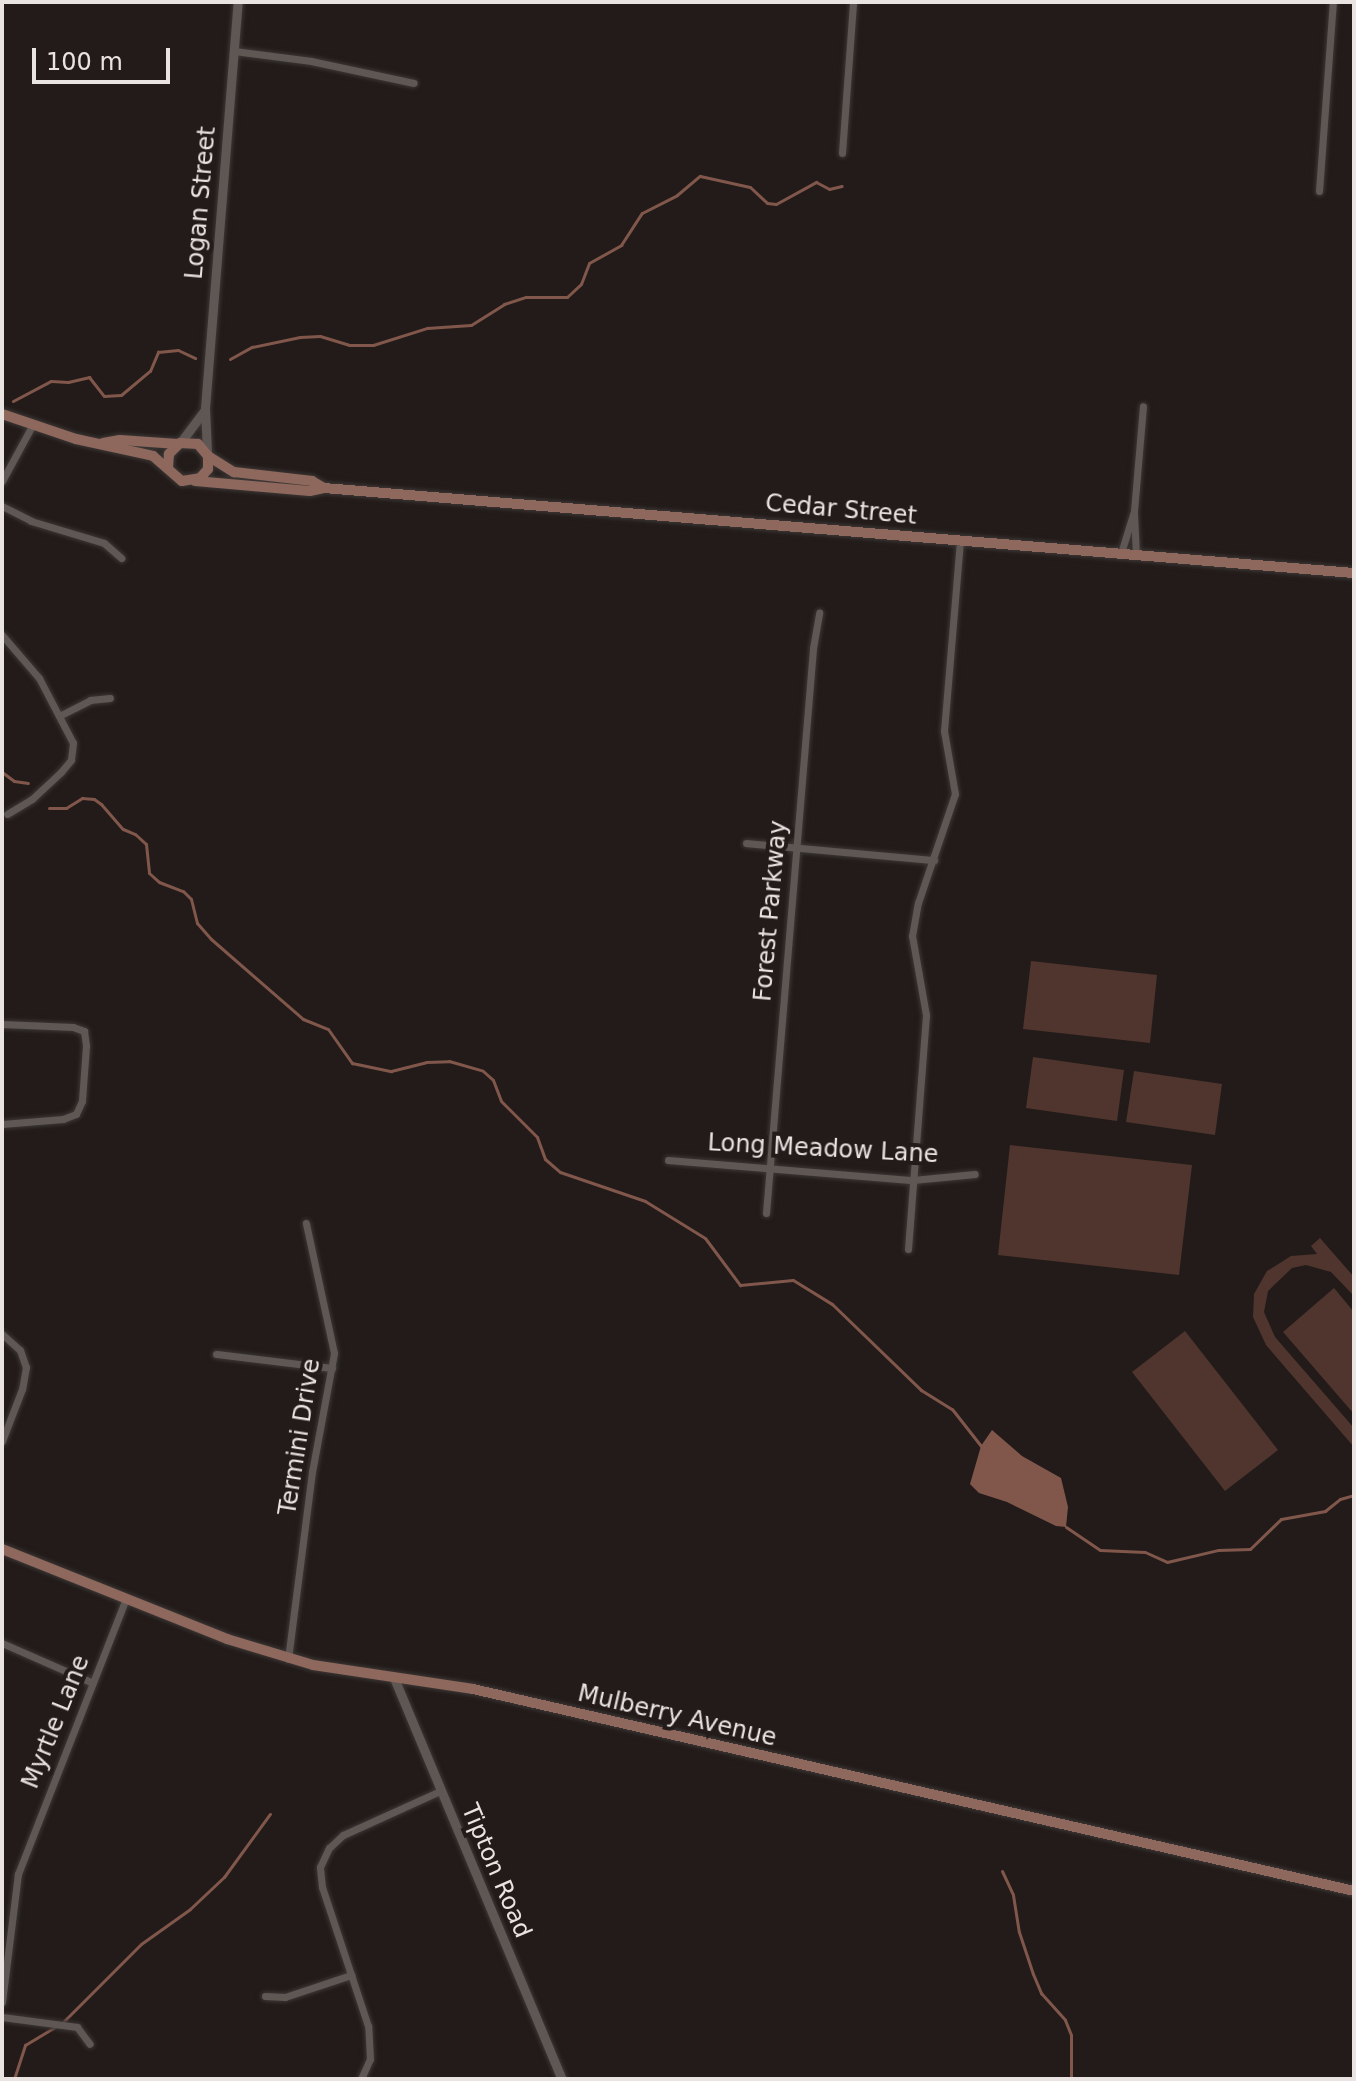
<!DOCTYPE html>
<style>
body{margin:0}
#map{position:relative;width:1356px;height:2081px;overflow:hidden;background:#221b19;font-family:"DejaVu Sans",sans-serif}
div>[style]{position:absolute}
.green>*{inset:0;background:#4f352d}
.water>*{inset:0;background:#81574b}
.stream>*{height:3px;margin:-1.5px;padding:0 1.5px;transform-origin:1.5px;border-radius:1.5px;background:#81574b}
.roads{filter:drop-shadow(0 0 2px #3c3736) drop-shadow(0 0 2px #3c3736)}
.minor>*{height:7px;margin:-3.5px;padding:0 3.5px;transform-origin:3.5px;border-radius:3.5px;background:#5f5754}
.tertiary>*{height:9px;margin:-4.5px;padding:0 4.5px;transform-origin:4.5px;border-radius:4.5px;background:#5f5754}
.secondary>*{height:10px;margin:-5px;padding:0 5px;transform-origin:5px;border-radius:5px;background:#8e685c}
span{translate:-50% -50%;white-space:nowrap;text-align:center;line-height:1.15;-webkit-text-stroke:8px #221b19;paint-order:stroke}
.street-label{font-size:24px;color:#e9e3e2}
.frame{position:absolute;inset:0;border:4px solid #e9e3e2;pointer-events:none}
.scale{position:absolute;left:32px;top:48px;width:138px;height:36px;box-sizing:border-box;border:4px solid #e9e3e2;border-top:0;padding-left:10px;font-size:24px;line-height:28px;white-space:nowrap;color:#e9e3e2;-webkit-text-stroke:6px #221b19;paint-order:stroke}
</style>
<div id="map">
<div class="green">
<i style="clip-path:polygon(1031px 961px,1157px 975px,1150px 1043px,1023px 1029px)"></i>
<i style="clip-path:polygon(1033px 1057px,1124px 1070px,1117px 1121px,1026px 1108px)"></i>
<i style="clip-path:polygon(1134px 1071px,1222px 1084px,1215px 1135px,1126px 1122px)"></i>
<i style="clip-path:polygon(1010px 1145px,1192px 1165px,1179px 1275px,998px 1255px)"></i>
<i style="clip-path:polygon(1320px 1238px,1354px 1277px,1354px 1296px,1331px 1272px,1306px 1265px,1292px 1268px,1268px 1291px,1264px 1312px,1275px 1337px,1354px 1428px,1354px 1447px,1266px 1345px,1253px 1317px,1254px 1294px,1267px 1271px,1291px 1256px,1317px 1254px,1311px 1246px)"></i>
<i style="clip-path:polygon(1334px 1288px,1354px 1312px,1354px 1414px,1283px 1332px)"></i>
<i style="clip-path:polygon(1185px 1331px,1278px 1450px,1225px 1491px,1132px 1372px)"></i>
</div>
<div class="water">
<i style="clip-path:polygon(992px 1430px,1022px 1456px,1061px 1478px,1068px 1507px,1066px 1527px,1056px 1526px,1007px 1502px,979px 1493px,970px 1484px,981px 1446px)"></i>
</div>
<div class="stream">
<i style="left:230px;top:359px;width:25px;rotate:-29deg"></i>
<i style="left:252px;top:347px;width:49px;rotate:-11.8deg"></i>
<i style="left:300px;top:337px;width:20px;rotate:-3deg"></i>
<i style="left:320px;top:336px;width:30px;rotate:17deg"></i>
<i style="left:349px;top:345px;width:24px"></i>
<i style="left:373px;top:345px;width:57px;rotate:-17.5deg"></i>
<i style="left:427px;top:328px;width:44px;rotate:-3.9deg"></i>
<i style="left:471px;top:325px;width:39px;rotate:-32deg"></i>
<i style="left:504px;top:304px;width:23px;rotate:-18deg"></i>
<i style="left:526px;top:297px;width:41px"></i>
<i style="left:567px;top:297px;width:19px;rotate:-43deg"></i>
<i style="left:581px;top:284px;width:22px;rotate:-69deg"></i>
<i style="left:589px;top:263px;width:37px;rotate:-29deg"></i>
<i style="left:621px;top:245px;width:38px;rotate:-57deg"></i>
<i style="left:642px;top:213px;width:39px;rotate:-27deg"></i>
<i style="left:677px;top:195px;width:30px;rotate:-40deg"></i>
<i style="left:700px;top:176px;width:51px;rotate:12.4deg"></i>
<i style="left:750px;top:187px;width:23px;rotate:43deg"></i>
<i style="left:767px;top:203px;width:9px;rotate:6deg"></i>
<i style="left:776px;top:204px;width:46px;rotate:-28.8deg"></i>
<i style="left:816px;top:182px;width:15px;rotate:28deg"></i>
<i style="left:829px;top:189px;width:13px;rotate:-13deg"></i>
<i style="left:13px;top:401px;width:43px;rotate:-27.8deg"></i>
<i style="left:51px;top:381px;width:17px;rotate:3deg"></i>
<i style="left:68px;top:382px;width:22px;rotate:-13deg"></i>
<i style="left:89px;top:377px;width:24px;rotate:52deg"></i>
<i style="left:104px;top:396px;width:17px;rotate:-3deg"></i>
<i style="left:121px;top:395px;width:38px;rotate:-40deg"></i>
<i style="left:150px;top:371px;width:21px;rotate:-67deg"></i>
<i style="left:158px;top:352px;width:20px;rotate:-6deg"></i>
<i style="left:178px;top:350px;width:19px;rotate:25deg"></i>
<i style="left:2px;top:772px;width:15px;rotate:37deg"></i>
<i style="left:14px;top:781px;width:14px;rotate:8deg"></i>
<i style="left:49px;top:808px;width:17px"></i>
<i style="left:66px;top:808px;width:19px;rotate:-32deg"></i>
<i style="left:82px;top:798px;width:12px;rotate:5deg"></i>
<i style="left:94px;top:799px;width:9px;rotate:36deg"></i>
<i style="left:101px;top:804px;width:33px;rotate:49deg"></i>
<i style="left:123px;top:829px;width:13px;rotate:23deg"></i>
<i style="left:135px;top:834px;width:15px;rotate:42deg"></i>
<i style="left:146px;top:844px;width:29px;rotate:84deg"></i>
<i style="left:149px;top:873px;width:13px;rotate:42deg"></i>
<i style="left:159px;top:882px;width:26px;rotate:21deg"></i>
<i style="left:183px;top:891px;width:11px;rotate:45deg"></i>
<i style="left:191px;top:899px;width:25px;rotate:76deg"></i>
<i style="left:197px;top:923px;width:21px;rotate:49deg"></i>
<i style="left:211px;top:939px;width:122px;rotate:41deg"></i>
<i style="left:303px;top:1019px;width:27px;rotate:22deg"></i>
<i style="left:328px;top:1029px;width:42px;rotate:54.8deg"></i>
<i style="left:352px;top:1063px;width:40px;rotate:12deg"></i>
<i style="left:391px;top:1071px;width:36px;rotate:-14deg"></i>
<i style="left:426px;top:1062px;width:23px;rotate:-2deg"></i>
<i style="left:449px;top:1061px;width:35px;rotate:16deg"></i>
<i style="left:483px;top:1071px;width:13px;rotate:42deg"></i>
<i style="left:493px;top:1080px;width:22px;rotate:69deg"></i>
<i style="left:501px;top:1101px;width:51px;rotate:45deg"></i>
<i style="left:537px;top:1137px;width:23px;rotate:70deg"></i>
<i style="left:545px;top:1159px;width:20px;rotate:41deg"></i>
<i style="left:560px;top:1172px;width:90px;rotate:18.8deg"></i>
<i style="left:645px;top:1201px;width:70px;rotate:31.7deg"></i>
<i style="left:705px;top:1238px;width:59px;rotate:53.3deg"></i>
<i style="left:740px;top:1285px;width:53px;rotate:-5.4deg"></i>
<i style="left:793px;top:1280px;width:46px;rotate:31.6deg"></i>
<i style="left:832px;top:1304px;width:124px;rotate:44deg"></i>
<i style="left:921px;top:1390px;width:36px;rotate:32deg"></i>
<i style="left:952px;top:1409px;width:47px;rotate:51.9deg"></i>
<i style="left:1066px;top:1527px;width:41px;rotate:34.1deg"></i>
<i style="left:1100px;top:1550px;width:45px;rotate:2.5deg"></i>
<i style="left:1145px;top:1552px;width:24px;rotate:24deg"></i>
<i style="left:1167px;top:1562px;width:52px;rotate:-13.2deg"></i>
<i style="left:1218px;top:1550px;width:32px;rotate:-2deg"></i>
<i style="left:1250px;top:1549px;width:43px;rotate:-44.1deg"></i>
<i style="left:1281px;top:1519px;width:45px;rotate:-10.3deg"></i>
<i style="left:1325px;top:1511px;width:19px;rotate:-39deg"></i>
<i style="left:1340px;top:1499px;width:15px;rotate:-16deg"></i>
<i style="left:1002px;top:1871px;width:26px;rotate:65deg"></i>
<i style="left:1013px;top:1895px;width:37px;rotate:81deg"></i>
<i style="left:1019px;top:1932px;width:44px;rotate:71.6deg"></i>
<i style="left:1033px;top:1974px;width:21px;rotate:67deg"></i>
<i style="left:1041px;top:1993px;width:36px;rotate:48deg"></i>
<i style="left:1065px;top:2020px;width:16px;rotate:68deg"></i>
<i style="left:1071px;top:2035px;width:44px;rotate:90deg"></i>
<i style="left:63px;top:2022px;width:110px;rotate:-45deg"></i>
<i style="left:141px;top:1944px;width:60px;rotate:-35.5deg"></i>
<i style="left:190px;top:1909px;width:47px;rotate:-43.3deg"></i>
<i style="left:224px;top:1877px;width:78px;rotate:-53.9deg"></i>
<i style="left:14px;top:2079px;width:36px;rotate:-72deg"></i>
<i style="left:25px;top:2045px;width:37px;rotate:-31deg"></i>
</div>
<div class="roads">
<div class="minor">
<i style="left:234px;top:51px;width:78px;rotate:7.4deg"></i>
<i style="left:311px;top:61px;width:105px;rotate:12.1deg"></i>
<i style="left:842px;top:153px;width:151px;rotate:-85.8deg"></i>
<i style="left:1319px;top:191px;width:190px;rotate:-85.8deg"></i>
<i style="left:2px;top:481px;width:63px;rotate:-61.4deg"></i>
<i style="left:2px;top:506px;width:33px;rotate:27deg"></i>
<i style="left:31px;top:521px;width:76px;rotate:16.8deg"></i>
<i style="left:104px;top:543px;width:23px;rotate:41deg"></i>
<i style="left:1134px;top:513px;width:42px;rotate:87.3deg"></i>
<i style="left:1121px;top:553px;width:44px;rotate:-72.8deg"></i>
<i style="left:1134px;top:511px;width:105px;rotate:-85.1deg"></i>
<i style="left:2px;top:635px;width:57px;rotate:49.3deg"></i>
<i style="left:39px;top:678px;width:73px;rotate:62.4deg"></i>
<i style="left:73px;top:743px;width:17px;rotate:97deg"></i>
<i style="left:71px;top:760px;width:16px;rotate:130deg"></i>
<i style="left:61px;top:772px;width:40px;rotate:137deg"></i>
<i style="left:32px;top:799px;width:29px;rotate:149deg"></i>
<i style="left:61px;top:715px;width:33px;rotate:-27deg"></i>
<i style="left:90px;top:700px;width:20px;rotate:-6deg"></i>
<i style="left:746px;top:843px;width:189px;rotate:5.2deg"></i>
<i style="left:2px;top:1024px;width:71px;rotate:2.4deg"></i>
<i style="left:73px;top:1027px;width:12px;rotate:20deg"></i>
<i style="left:84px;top:1031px;width:15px;rotate:82deg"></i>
<i style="left:86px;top:1046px;width:55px;rotate:94.2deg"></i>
<i style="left:82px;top:1101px;width:14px;rotate:115deg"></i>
<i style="left:76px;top:1114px;width:14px;rotate:159deg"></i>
<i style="left:63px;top:1119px;width:61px;rotate:175.3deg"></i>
<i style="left:668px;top:1160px;width:246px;rotate:4.7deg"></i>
<i style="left:913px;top:1180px;width:62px;rotate:-5.5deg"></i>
<i style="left:766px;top:1213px;width:567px;rotate:-85.24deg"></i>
<i style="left:813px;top:648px;width:36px;rotate:-80deg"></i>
<i style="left:908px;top:1249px;width:235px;rotate:-85.6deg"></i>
<i style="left:926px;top:1015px;width:80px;rotate:-100deg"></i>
<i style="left:912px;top:936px;width:34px;rotate:-80deg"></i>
<i style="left:918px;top:903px;width:115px;rotate:-71.3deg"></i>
<i style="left:955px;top:794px;width:64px;rotate:-99.9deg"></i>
<i style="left:944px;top:731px;width:192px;rotate:-85.2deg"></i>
<i style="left:2px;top:1334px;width:24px;rotate:42deg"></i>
<i style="left:20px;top:1350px;width:18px;rotate:71deg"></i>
<i style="left:26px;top:1367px;width:22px;rotate:100deg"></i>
<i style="left:22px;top:1389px;width:56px;rotate:111deg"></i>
<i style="left:216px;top:1354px;width:117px;rotate:6.9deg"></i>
<i style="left:2px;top:1643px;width:99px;rotate:23.7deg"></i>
<i style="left:288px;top:1659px;width:189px;rotate:-82.7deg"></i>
<i style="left:312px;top:1472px;width:121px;rotate:-79.5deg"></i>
<i style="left:334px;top:1353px;width:133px;rotate:-102.2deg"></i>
<i style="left:265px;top:1996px;width:20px;rotate:3deg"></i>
<i style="left:285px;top:1997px;width:70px;rotate:-18.4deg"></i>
<i style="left:2px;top:2002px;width:129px;rotate:-82.9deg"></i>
<i style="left:18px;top:1874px;width:295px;rotate:-68.6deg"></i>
<i style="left:2px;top:2017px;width:76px;rotate:7.6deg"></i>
<i style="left:77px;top:2027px;width:21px;rotate:53deg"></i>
<i style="left:361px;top:2079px;width:22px;rotate:-66deg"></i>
<i style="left:370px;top:2059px;width:33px;rotate:-93deg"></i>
<i style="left:368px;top:2026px;width:146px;rotate:-108.3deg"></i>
<i style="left:322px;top:1887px;width:20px;rotate:-96deg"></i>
<i style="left:320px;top:1867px;width:21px;rotate:-65deg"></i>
<i style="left:329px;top:1848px;width:19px;rotate:-43deg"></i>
<i style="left:343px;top:1835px;width:107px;rotate:-24.4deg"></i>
</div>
<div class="tertiary">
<i style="left:180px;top:443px;width:40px;rotate:-53deg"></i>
<i style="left:207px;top:452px;width:44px;rotate:-92.6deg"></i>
<i style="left:205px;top:408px;width:407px;rotate:-85.4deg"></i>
<i style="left:394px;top:1678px;width:435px;rotate:67.3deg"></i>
</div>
<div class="secondary">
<i style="left:2px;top:414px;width:78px;rotate:18.7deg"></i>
<i style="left:76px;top:439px;width:79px;rotate:12.4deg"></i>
<i style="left:153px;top:456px;width:38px;rotate:41deg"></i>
<i style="left:182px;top:481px;width:18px;rotate:-9deg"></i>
<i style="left:200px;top:478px;width:12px;rotate:-48deg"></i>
<i style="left:208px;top:469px;width:13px;rotate:-90deg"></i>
<i style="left:208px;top:456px;width:16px;rotate:-130deg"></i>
<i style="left:198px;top:444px;width:18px;rotate:-177deg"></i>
<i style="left:180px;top:443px;width:16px;rotate:135deg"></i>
<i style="left:169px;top:454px;width:13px;rotate:94deg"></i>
<i style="left:103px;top:443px;width:17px;rotate:-10deg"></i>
<i style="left:120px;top:440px;width:58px;rotate:3.9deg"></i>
<i style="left:208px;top:456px;width:31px;rotate:32deg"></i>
<i style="left:234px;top:472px;width:79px;rotate:6.6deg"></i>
<i style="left:312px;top:481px;width:14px;rotate:30deg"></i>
<i style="left:195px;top:481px;width:115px;rotate:5deg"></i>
<i style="left:310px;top:491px;width:14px;rotate:-12deg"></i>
<i style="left:324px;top:488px;width:1034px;rotate:4.72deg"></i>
<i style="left:2px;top:1549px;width:242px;rotate:21.8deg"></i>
<i style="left:227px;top:1639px;width:90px;rotate:16.8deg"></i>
<i style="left:313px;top:1665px;width:162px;rotate:8.5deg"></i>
<i style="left:473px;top:1689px;width:904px;rotate:12.91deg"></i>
</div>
</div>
<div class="street-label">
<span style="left:201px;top:203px;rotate:-85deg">Logan Street</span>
<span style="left:841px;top:510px;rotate:5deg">Cedar Street</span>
<span style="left:771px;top:911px;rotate:-85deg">Forest Parkway</span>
<span style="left:823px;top:1149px;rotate:3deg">Long Meadow Lane</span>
<span style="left:300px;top:1437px;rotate:-81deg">Termini Drive</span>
<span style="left:677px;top:1716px;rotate:13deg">Mulberry Avenue</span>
<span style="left:56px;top:1722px;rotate:-68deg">Myrtle Lane</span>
<span style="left:496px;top:1871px;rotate:67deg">Tipton Road</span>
</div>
<div class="frame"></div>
<div class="scale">100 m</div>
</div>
